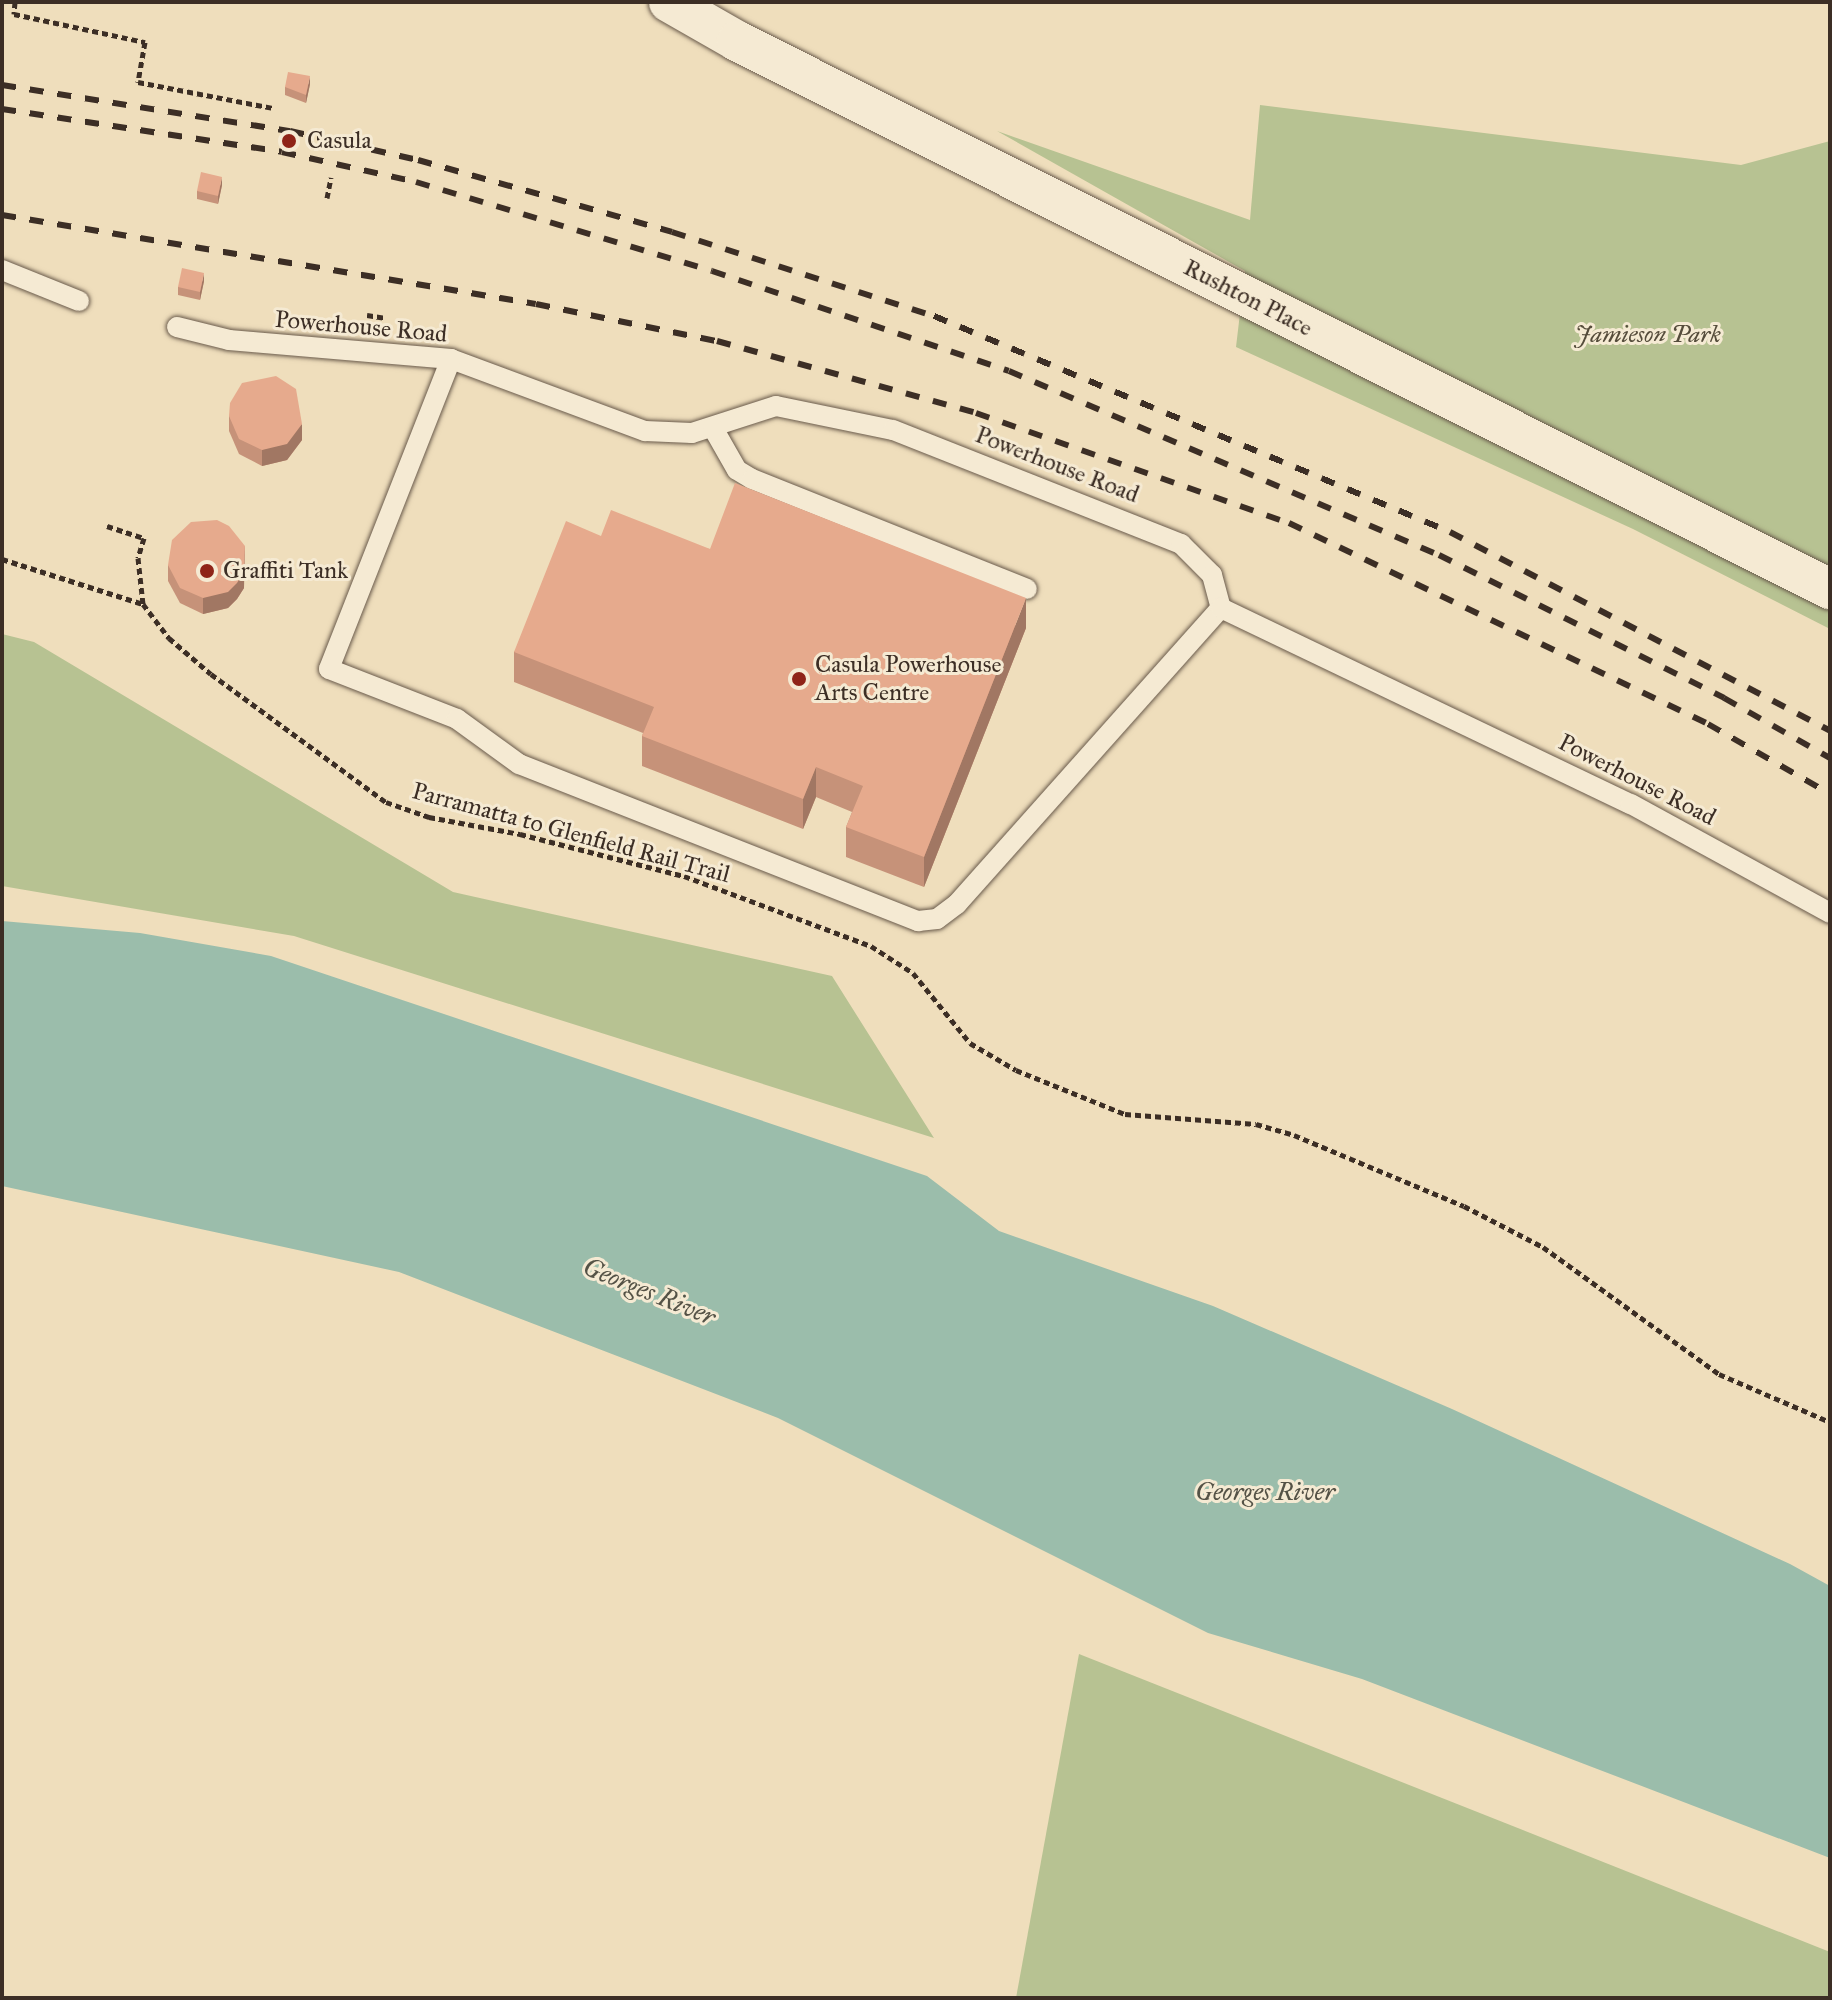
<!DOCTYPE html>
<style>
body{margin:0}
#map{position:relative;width:1832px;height:2000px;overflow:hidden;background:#efdebc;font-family:"IM FELL Great Primer",serif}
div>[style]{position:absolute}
.green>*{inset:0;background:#b7c292}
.water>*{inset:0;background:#9bbdab}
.path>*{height:5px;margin-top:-2.5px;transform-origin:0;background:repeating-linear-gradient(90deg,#3c2e25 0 6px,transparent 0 10px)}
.roads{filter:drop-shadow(0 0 2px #695a4b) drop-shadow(0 0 2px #695a4b)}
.service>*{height:20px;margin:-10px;padding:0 10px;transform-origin:10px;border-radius:10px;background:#f5ead3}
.minor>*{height:40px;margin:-20px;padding:0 20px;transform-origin:20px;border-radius:20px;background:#f5ead3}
.rail>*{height:6px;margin-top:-3px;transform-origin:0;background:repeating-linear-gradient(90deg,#3c2e25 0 14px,transparent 0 28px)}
.wall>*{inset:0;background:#c69279}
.shaded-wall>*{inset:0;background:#a17763}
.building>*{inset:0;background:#e6aa8d}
.dots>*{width:22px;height:22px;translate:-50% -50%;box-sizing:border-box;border:4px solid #f5ead3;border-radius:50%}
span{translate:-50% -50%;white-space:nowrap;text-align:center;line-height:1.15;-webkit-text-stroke:6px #f5ead3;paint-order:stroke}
.poi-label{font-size:24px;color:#3c2e25}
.left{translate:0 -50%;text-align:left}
.street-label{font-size:24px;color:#3c2e25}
.park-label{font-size:24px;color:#554c3b;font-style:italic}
.water-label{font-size:26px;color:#545246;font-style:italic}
.frame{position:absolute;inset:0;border:4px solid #3c2e25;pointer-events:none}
</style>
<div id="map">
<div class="green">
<i style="clip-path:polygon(1260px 105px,1741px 165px,1830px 141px,1830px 629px,1633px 529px,1236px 347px,1245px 271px,997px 131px,1250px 220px)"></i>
<i style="clip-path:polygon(2px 634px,34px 642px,453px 892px,832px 976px,934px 1138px,294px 936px,2px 886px)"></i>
<i style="clip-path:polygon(1079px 1654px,1830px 1952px,1830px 1998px,1016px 1998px)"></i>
</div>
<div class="water">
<i style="clip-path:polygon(2px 921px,140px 933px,271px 956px,927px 1176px,999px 1231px,1213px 1306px,1452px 1409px,1790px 1564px,1830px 1586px,1830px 1858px,1362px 1679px,1208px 1633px,778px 1418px,399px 1272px,2px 1186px)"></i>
</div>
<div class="path">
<i style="left:15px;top:2px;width:12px;rotate:95deg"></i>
<i style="left:14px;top:14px;width:134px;rotate:12.1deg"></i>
<i style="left:145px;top:42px;width:41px;rotate:99.9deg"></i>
<i style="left:138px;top:82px;width:137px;rotate:10.9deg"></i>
<i style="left:327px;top:198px;width:21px;rotate:-79deg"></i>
<i style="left:367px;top:315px;width:19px;rotate:9deg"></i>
<i style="left:107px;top:526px;width:39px;rotate:18deg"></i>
<i style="left:144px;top:538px;width:21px;rotate:107deg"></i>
<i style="left:138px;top:558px;width:46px;rotate:83.8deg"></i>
<i style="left:2px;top:559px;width:148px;rotate:17.7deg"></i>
<i style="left:143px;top:604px;width:43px;rotate:52.6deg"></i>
<i style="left:169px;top:638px;width:55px;rotate:40.6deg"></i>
<i style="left:211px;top:674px;width:217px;rotate:36.2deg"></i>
<i style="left:386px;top:802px;width:46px;rotate:19.2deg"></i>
<i style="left:429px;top:817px;width:93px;rotate:10.6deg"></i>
<i style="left:520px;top:834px;width:169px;rotate:14.4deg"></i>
<i style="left:684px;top:876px;width:200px;rotate:20.5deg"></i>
<i style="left:871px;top:946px;width:50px;rotate:32.7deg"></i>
<i style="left:913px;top:973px;width:90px;rotate:50.8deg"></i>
<i style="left:970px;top:1043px;width:53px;rotate:30.4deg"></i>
<i style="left:1016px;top:1070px;width:118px;rotate:22deg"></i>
<i style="left:1125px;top:1114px;width:131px;rotate:4.4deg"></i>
<i style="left:1256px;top:1124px;width:40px;rotate:16deg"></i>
<i style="left:1294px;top:1135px;width:184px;rotate:22.7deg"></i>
<i style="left:1464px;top:1206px;width:89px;rotate:27.4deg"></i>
<i style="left:1543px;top:1247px;width:217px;rotate:35.8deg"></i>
<i style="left:1719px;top:1374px;width:121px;rotate:23.4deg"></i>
</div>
<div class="roads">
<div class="service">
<i style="left:2px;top:270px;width:83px;rotate:21.9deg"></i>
<i style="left:177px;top:327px;width:54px;rotate:14deg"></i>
<i style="left:229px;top:340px;width:223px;rotate:4.9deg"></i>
<i style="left:451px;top:359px;width:207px;rotate:20.4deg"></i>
<i style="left:645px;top:431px;width:47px;rotate:2.4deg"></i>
<i style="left:692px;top:433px;width:88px;rotate:-17.8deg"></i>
<i style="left:776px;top:406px;width:119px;rotate:11.6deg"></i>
<i style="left:893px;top:430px;width:310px;rotate:21.6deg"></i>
<i style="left:1181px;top:544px;width:44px;rotate:45deg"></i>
<i style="left:1212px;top:575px;width:34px;rotate:75deg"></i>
<i style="left:451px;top:359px;width:333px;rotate:111.5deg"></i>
<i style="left:329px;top:669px;width:137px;rotate:21.3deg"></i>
<i style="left:457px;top:719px;width:77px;rotate:36deg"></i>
<i style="left:519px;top:764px;width:429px;rotate:21.5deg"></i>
<i style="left:918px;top:921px;width:19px;rotate:-6deg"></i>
<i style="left:937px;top:919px;width:25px;rotate:-37deg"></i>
<i style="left:957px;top:904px;width:397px;rotate:-48.3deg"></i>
<i style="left:713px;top:428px;width:48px;rotate:60.3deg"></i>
<i style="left:737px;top:470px;width:17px;rotate:31deg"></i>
<i style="left:752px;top:479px;width:296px;rotate:21.8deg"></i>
<i style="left:1221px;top:608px;width:454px;rotate:25.6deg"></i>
<i style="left:1631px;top:804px;width:227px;rotate:28.7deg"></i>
</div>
<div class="minor">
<i style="left:669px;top:2px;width:78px;rotate:29.8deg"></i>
<i style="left:737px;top:41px;width:1223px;rotate:26.63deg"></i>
</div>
</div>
<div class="rail">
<i style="left:2px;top:85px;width:292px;rotate:9.1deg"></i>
<i style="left:290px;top:131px;width:131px;rotate:12.8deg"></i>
<i style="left:418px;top:160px;width:264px;rotate:15.8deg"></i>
<i style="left:672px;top:232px;width:275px;rotate:17.8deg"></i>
<i style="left:934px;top:316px;width:559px;rotate:22.71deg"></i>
<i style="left:1450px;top:532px;width:429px;rotate:27.6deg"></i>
<i style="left:2px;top:109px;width:283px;rotate:8.7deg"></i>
<i style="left:282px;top:152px;width:137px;rotate:12.6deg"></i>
<i style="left:416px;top:182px;width:309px;rotate:16.7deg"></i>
<i style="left:712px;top:271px;width:313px;rotate:18.6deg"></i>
<i style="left:1009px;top:371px;width:468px;rotate:23.2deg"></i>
<i style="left:1439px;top:555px;width:319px;rotate:26.6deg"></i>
<i style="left:1724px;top:698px;width:122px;rotate:29.5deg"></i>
<i style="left:2px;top:215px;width:541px;rotate:9.46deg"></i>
<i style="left:536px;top:304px;width:185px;rotate:11.6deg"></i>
<i style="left:717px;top:341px;width:269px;rotate:15.5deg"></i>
<i style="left:976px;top:413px;width:332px;rotate:19.4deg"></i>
<i style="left:1289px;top:523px;width:465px;rotate:25.6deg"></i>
<i style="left:1708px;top:724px;width:141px;rotate:29.8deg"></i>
</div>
<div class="wall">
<i style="clip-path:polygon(310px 84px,306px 103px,285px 95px,285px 87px)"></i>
<i style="clip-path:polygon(222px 185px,218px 204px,197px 199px,197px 191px)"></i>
<i style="clip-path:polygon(204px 281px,200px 300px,178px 295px,178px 287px)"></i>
<i style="clip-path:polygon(229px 416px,302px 440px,287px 460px,262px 466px,239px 454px,229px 431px)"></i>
<i style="clip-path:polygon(601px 536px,710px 549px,1026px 628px,924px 887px,846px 857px,846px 827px,852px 812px,816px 797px,803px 829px,642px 766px,642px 736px,643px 733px,514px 682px,514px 652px)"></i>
<i style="clip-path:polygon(168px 565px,244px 588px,237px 599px,228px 608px,203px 614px,180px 603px,168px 581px)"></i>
</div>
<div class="shaded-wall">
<i style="clip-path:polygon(310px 76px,310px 84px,306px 103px,306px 95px)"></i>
<i style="clip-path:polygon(222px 177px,222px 185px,218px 204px,218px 196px)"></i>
<i style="clip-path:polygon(204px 273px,204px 281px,200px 300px,200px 292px)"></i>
<i style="clip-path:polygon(302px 424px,302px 440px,287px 460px,262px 466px,262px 450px)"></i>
<i style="clip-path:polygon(245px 546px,244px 588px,237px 599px,228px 608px,203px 614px,203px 598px)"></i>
<i style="clip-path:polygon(1026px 598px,1026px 628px,924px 887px,924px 857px)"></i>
<i style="clip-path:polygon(816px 767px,816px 797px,803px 829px,803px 799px)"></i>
</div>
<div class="building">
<i style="clip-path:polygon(288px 72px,310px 76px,306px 95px,285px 87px)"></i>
<i style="clip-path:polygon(201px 172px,222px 177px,218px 196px,197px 191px)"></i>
<i style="clip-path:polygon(182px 268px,204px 273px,200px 292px,178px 287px)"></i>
<i style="clip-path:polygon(276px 376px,296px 389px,302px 424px,287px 444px,262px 450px,239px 439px,229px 416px,230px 403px,242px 383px)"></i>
<i style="clip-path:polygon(735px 483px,1026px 598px,924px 857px,846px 827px,863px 786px,816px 767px,803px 799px,642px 736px,654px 707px,514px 652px,566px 521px,601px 536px,611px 510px,710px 549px)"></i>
<i style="clip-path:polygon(217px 520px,229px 526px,245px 546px,244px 572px,237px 583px,228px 592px,203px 598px,180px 588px,168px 565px,172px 540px,191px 522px)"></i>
</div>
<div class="dots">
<i style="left:289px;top:141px;background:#8f2418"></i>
<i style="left:207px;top:571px;background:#8f2418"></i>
<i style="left:799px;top:679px;background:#8f2418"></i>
</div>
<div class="poi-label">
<span class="left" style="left:307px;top:141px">Casula</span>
<span class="left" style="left:223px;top:571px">Graffiti Tank</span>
<span class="left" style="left:815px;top:679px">Casula Powerhouse<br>Arts Centre</span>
</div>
<div class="street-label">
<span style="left:1248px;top:298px;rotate:27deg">Rushton Place</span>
<span style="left:361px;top:327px;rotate:5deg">Powerhouse Road</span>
<span style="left:1057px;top:465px;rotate:21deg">Powerhouse Road</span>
<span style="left:1637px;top:780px;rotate:27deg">Powerhouse Road</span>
<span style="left:571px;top:833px;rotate:15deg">Parramatta to Glenfield Rail Trail</span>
</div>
<div class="park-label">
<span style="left:1648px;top:335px">Jamieson Park</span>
</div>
<div class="water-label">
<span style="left:649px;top:1292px;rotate:22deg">Georges River</span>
<span style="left:1265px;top:1492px">Georges River</span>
</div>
<div class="frame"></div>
</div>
